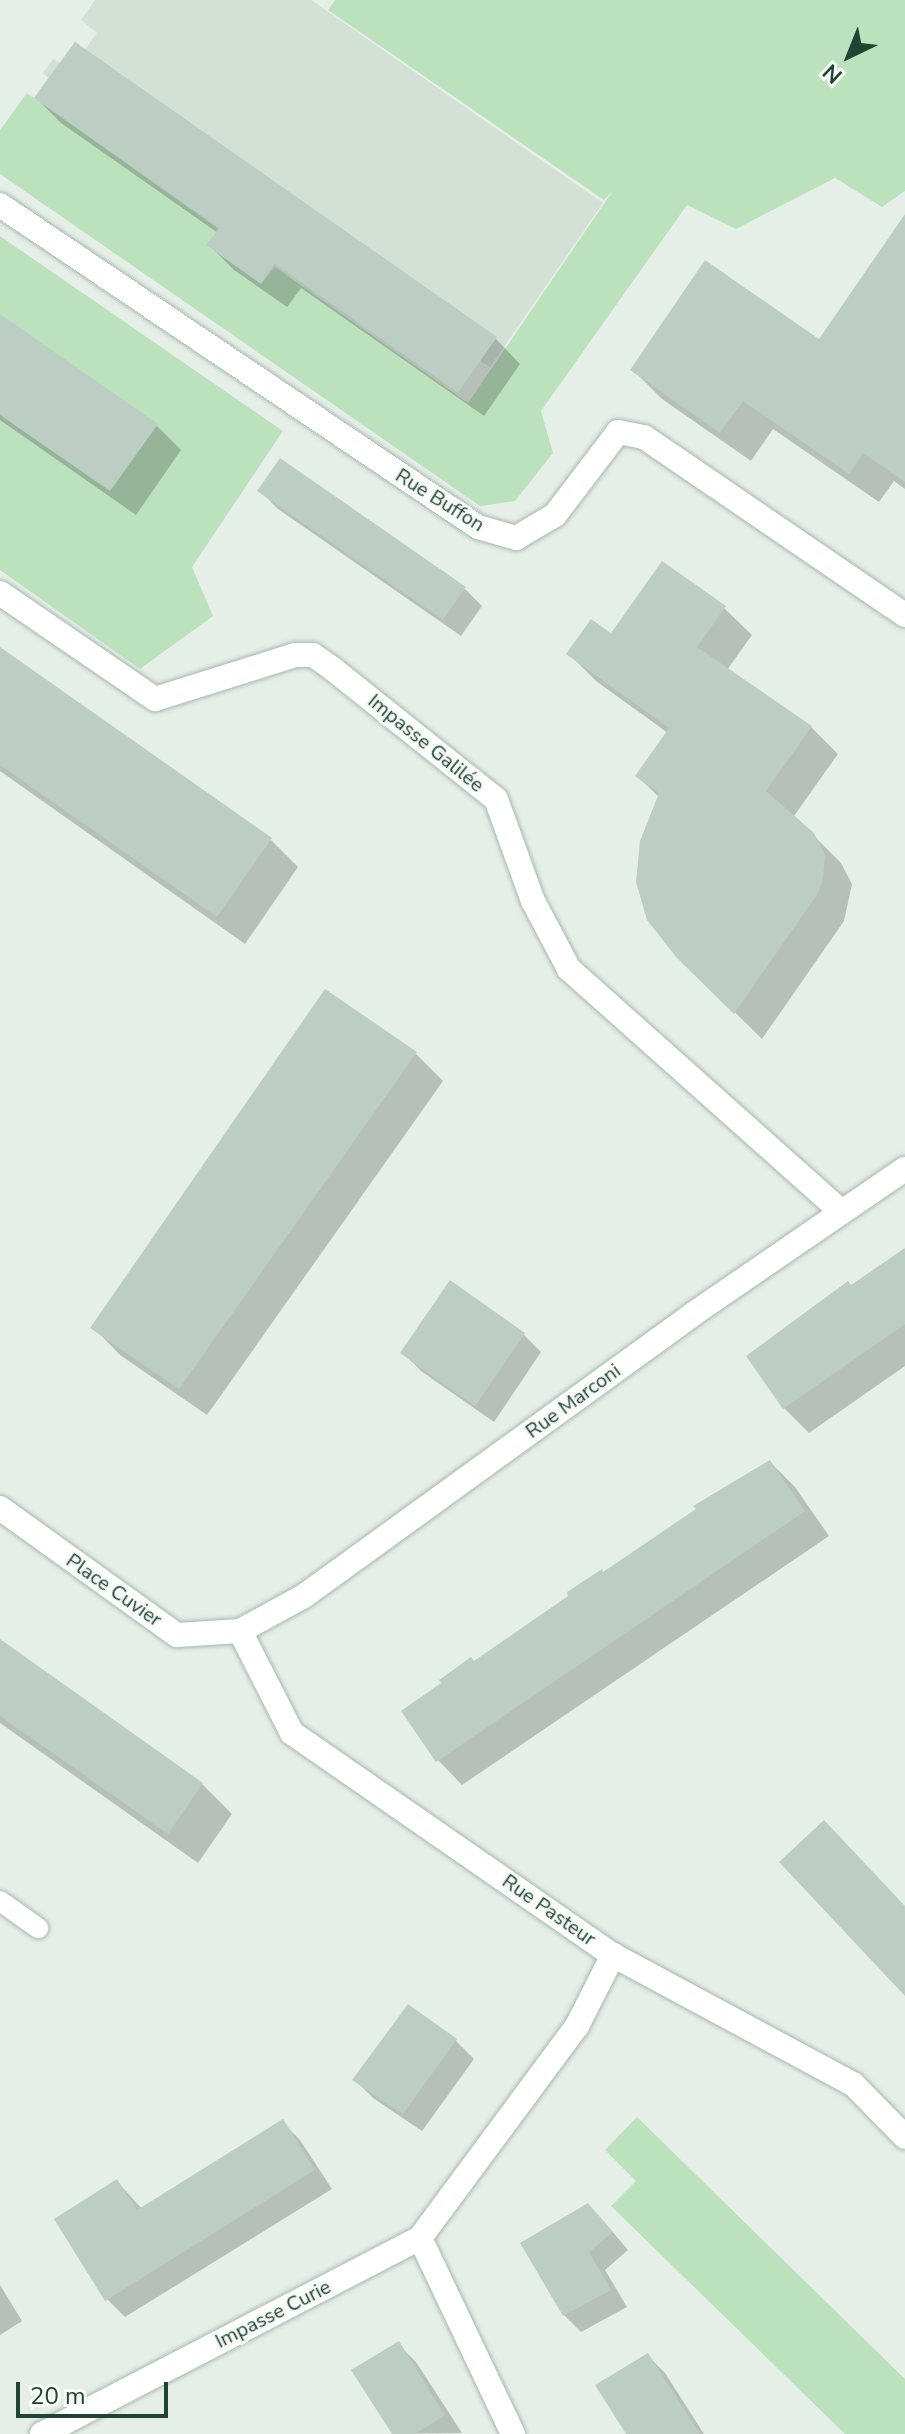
<!DOCTYPE html>
<meta charset="utf-8">
<style>
body{margin:0}
#map{position:relative;width:905px;height:2434px;overflow:hidden;background:#e5efe8;font-family:"Nunito Sans",sans-serif}
div>[style]{position:absolute}
.built>*{inset:0;background:#d3e0d6}
.green>*{inset:0;background:#bce2bd}
.shadow>*{inset:0;background:#0003}
.building>*{inset:0;background:#bccec3}
.roads{filter:drop-shadow(0 0 2px #a6b8ae) drop-shadow(0 0 2px #a6b8ae)}
.lane>*{height:20px;margin:-10px;padding:0 10px;transform-origin:10px;border-radius:10px;background:#fff}
.street>*{height:24px;margin:-12px;padding:0 12px;transform-origin:12px;border-radius:12px;background:#fff}
span{translate:-50% -50%;white-space:nowrap;text-align:center;line-height:1.15;-webkit-text-stroke:6px #f6fbf7;paint-order:stroke}
.street-label{font-size:20px;color:#214432}
.north{position:absolute;left:809px;top:16px;width:80px;height:80px;-webkit-text-stroke:6px #f6fbf7;paint-order:stroke;rotate:223deg;font-size:22px;font-weight:700;line-height:32px;text-align:center;color:#214432}
.north::after{content:'';display:block;margin:auto;width:28px;height:36px;background:#214432;clip-path:polygon(50% 0,100% 100%,50% 72%,0 100%)}
.scale{position:absolute;left:16px;top:2382px;width:152px;height:36px;box-sizing:border-box;border:4px solid #214432;border-top:0;padding-left:10px;font-size:24px;line-height:28px;white-space:nowrap;color:#214432;-webkit-text-stroke:6px #f6fbf7;paint-order:stroke}
</style>
<div id="map">
<div class="built">
<i style="clip-path:polygon(95px 0,311px 0,603px 203px,490px 367px,480px 361px,458px 393px,276px 264px,261px 283px,206px 245px,218px 227px,34px 98px,48px 78px,43px 73px,53px 59px,60px 63px,75px 42px,85px 49px,97px 33px,81px 20px)"></i>
</div>
<div class="green">
<i style="clip-path:polygon(335px 0,905px 0,905px 191px,882px 207px,835px 178px,736px 229px,687px 205px,541px 411px,553px 453px,515px 501px,480px 506px,0 174px,0 130px,27px 93px,217px 228px,207px 246px,262px 282px,275px 267px,468px 403px,612px 192px,604px 200px,328px 10px)"></i>
<i style="clip-path:polygon(0 236px,283px 431px,192px 567px,213px 616px,140px 669px,0 570px)"></i>
<i style="clip-path:polygon(637px 2117px,905px 2379px,905px 2434px,845px 2434px,611px 2206px,636px 2181px,605px 2150px)"></i>
</div>
<div class="shadow">
<i style="clip-path:polygon(36px 98px,496px 339px,520px 364px,484px 416px,301px 288px,287px 307px,234px 270px,209px 245px,218px 233px,61px 123px)"></i>
<i style="clip-path:polygon(905px 218px,905px 489px,894px 481px,879px 502px,773px 429px,751px 461px,662px 399px,632px 369px,819px 342px)"></i>
<i style="clip-path:polygon(0 317px,156px 425px,181px 450px,136px 515px,0 420px)"></i>
<i style="clip-path:polygon(260px 491px,464px 588px,482px 606px,461px 636px,278px 509px)"></i>
<i style="clip-path:polygon(724px 608px,752px 635px,727px 670px,811px 727px,838px 754px,794px 816px,841px 863px,852px 884px,844px 921px,762px 1039px,679px 957px,659px 797px,637px 776px,668px 733px,596px 681px,569px 654px,611px 636px)"></i>
<i style="clip-path:polygon(0 649px,270px 839px,298px 867px,245px 944px,0 771px)"></i>
<i style="clip-path:polygon(415px 1053px,443px 1081px,207px 1415px,120px 1355px,93px 1327px)"></i>
<i style="clip-path:polygon(905px 1265px,905px 1366px,809px 1433px,784px 1408px,851px 1287px)"></i>
<i style="clip-path:polygon(523px 1334px,541px 1352px,494px 1422px,421px 1371px,403px 1353px)"></i>
<i style="clip-path:polygon(770px 1462px,795px 1487px,829px 1536px,462px 1785px,438px 1760px,475px 1663px,698px 1510px,696px 1507px)"></i>
<i style="clip-path:polygon(0 1641px,202px 1784px,232px 1814px,198px 1863px,0 1723px)"></i>
<i style="clip-path:polygon(408px 2006px,456px 2041px,474px 2059px,422px 2131px,373px 2098px,355px 2080px)"></i>
<i style="clip-path:polygon(282px 2122px,300px 2140px,332px 2189px,125px 2317px,107px 2299px,117px 2181px,142px 2209px)"></i>
<i style="clip-path:polygon(605px 2223px,628px 2250px,605px 2270px,627px 2307px,581px 2332px,564px 2315px,522px 2243px)"></i>
<i style="clip-path:polygon(0 2285px,22px 2321px,0 2335px)"></i>
<i style="clip-path:polygon(398px 2344px,416px 2362px,462px 2433px,394px 2434px)"></i>
<i style="clip-path:polygon(647px 2355px,665px 2373px,704px 2434px,629px 2434px)"></i>
</div>
<div class="building">
<i style="clip-path:polygon(75px 42px,497px 337px,458px 393px,275px 264px,261px 284px,206px 245px,219px 228px,34px 98px)"></i>
<i style="clip-path:polygon(905px 214px,905px 482px,863px 453px,849px 474px,743px 401px,720px 433px,630px 370px,705px 260px,819px 339px)"></i>
<i style="clip-path:polygon(0 314px,158px 424px,110px 491px,0 415px)"></i>
<i style="clip-path:polygon(280px 458px,466px 587px,443px 620px,257px 491px)"></i>
<i style="clip-path:polygon(662px 561px,726px 606px,697px 647px,812px 726px,766px 791px,814px 833px,825px 855px,823px 879px,818px 893px,734px 1014px,677px 958px,647px 920px,636px 882px,640px 841px,659px 793px,635px 776px,669px 728px,566px 654px,591px 619px,611px 633px)"></i>
<i style="clip-path:polygon(0 647px,272px 838px,217px 917px,0 765px)"></i>
<i style="clip-path:polygon(325px 989px,417px 1052px,179px 1389px,90px 1328px)"></i>
<i style="clip-path:polygon(905px 1248px,905px 1324px,783px 1409px,746px 1356px,848px 1281px,851px 1285px)"></i>
<i style="clip-path:polygon(450px 1280px,525px 1333px,475px 1406px,400px 1353px)"></i>
<i style="clip-path:polygon(770px 1460px,805px 1511px,436px 1762px,401px 1711px,441px 1683px,439px 1680px,471px 1657px,474px 1661px,568px 1596px,567px 1592px,602px 1569px,603px 1572px,696px 1509px,693px 1506px)"></i>
<i style="clip-path:polygon(0 1639px,203px 1783px,168px 1834px,0 1716px)"></i>
<i style="clip-path:polygon(824px 1820px,905px 1906px,905px 1996px,779px 1862px)"></i>
<i style="clip-path:polygon(408px 2004px,457px 2039px,403px 2114px,352px 2080px)"></i>
<i style="clip-path:polygon(283px 2119px,315px 2170px,105px 2301px,54px 2219px,117px 2179px,137px 2210px)"></i>
<i style="clip-path:polygon(588px 2203px,613px 2232px,589px 2252px,611px 2290px,563px 2316px,520px 2243px)"></i>
<i style="clip-path:polygon(399px 2341px,445px 2415px,415px 2434px,392px 2434px,351px 2370px)"></i>
<i style="clip-path:polygon(648px 2353px,700px 2434px,626px 2434px,595px 2385px)"></i>
</div>
<div class="roads">
<div class="lane">
<i style="left:0;top:1901px;width:47px;rotate:35.4deg"></i>
</div>
<div class="street">
<i style="left:0;top:205px;width:576px;rotate:33.97deg"></i>
<i style="left:478px;top:527px;width:40px;rotate:16deg"></i>
<i style="left:516px;top:538px;width:45px;rotate:-30.5deg"></i>
<i style="left:555px;top:515px;width:104px;rotate:-52.8deg"></i>
<i style="left:618px;top:432px;width:26px;rotate:11deg"></i>
<i style="left:644px;top:437px;width:316px;rotate:34.3deg"></i>
<i style="left:0;top:593px;width:188px;rotate:34.4deg"></i>
<i style="left:155px;top:699px;width:147px;rotate:-17.4deg"></i>
<i style="left:295px;top:655px;width:18px"></i>
<i style="left:313px;top:655px;width:24px;rotate:35deg"></i>
<i style="left:333px;top:669px;width:208px;rotate:38.6deg"></i>
<i style="left:496px;top:799px;width:109px;rotate:70.1deg"></i>
<i style="left:533px;top:901px;width:77px;rotate:62.1deg"></i>
<i style="left:569px;top:969px;width:365px;rotate:41.7deg"></i>
<i style="left:0;top:1508px;width:218px;rotate:35.7deg"></i>
<i style="left:177px;top:1635px;width:63px;rotate:-3.6deg"></i>
<i style="left:240px;top:1631px;width:73px;rotate:-28.7deg"></i>
<i style="left:304px;top:1596px;width:480px;rotate:-35.9deg"></i>
<i style="left:693px;top:1314px;width:257px;rotate:-34.4deg"></i>
<i style="left:240px;top:1631px;width:114px;rotate:63deg"></i>
<i style="left:292px;top:1733px;width:390px;rotate:34.7deg"></i>
<i style="left:613px;top:1955px;width:272px;rotate:28.3deg"></i>
<i style="left:853px;top:2084px;width:74px;rotate:45.5deg"></i>
<i style="left:420px;top:2238px;width:217px;rotate:64.6deg"></i>
<i style="left:42px;top:2434px;width:426px;rotate:-27.4deg"></i>
<i style="left:420px;top:2238px;width:264px;rotate:-53.5deg"></i>
<i style="left:577px;top:2026px;width:80px;rotate:-63.1deg"></i>
</div>
</div>
<div class="street-label">
<span style="left:440px;top:500px;rotate:32deg">Rue Buffon</span>
<span style="left:426px;top:743px;rotate:39deg">Impasse Galilée</span>
<span style="left:573px;top:1401px;rotate:-36deg">Rue Marconi</span>
<span style="left:114px;top:1590px;rotate:35deg">Place Cuvier</span>
<span style="left:549px;top:1910px;rotate:35deg">Rue Pasteur</span>
<span style="left:273px;top:2314px;rotate:-27deg">Impasse Curie</span>
</div>
<div class="north">N</div>
<div class="scale">20 m</div>
</div>
